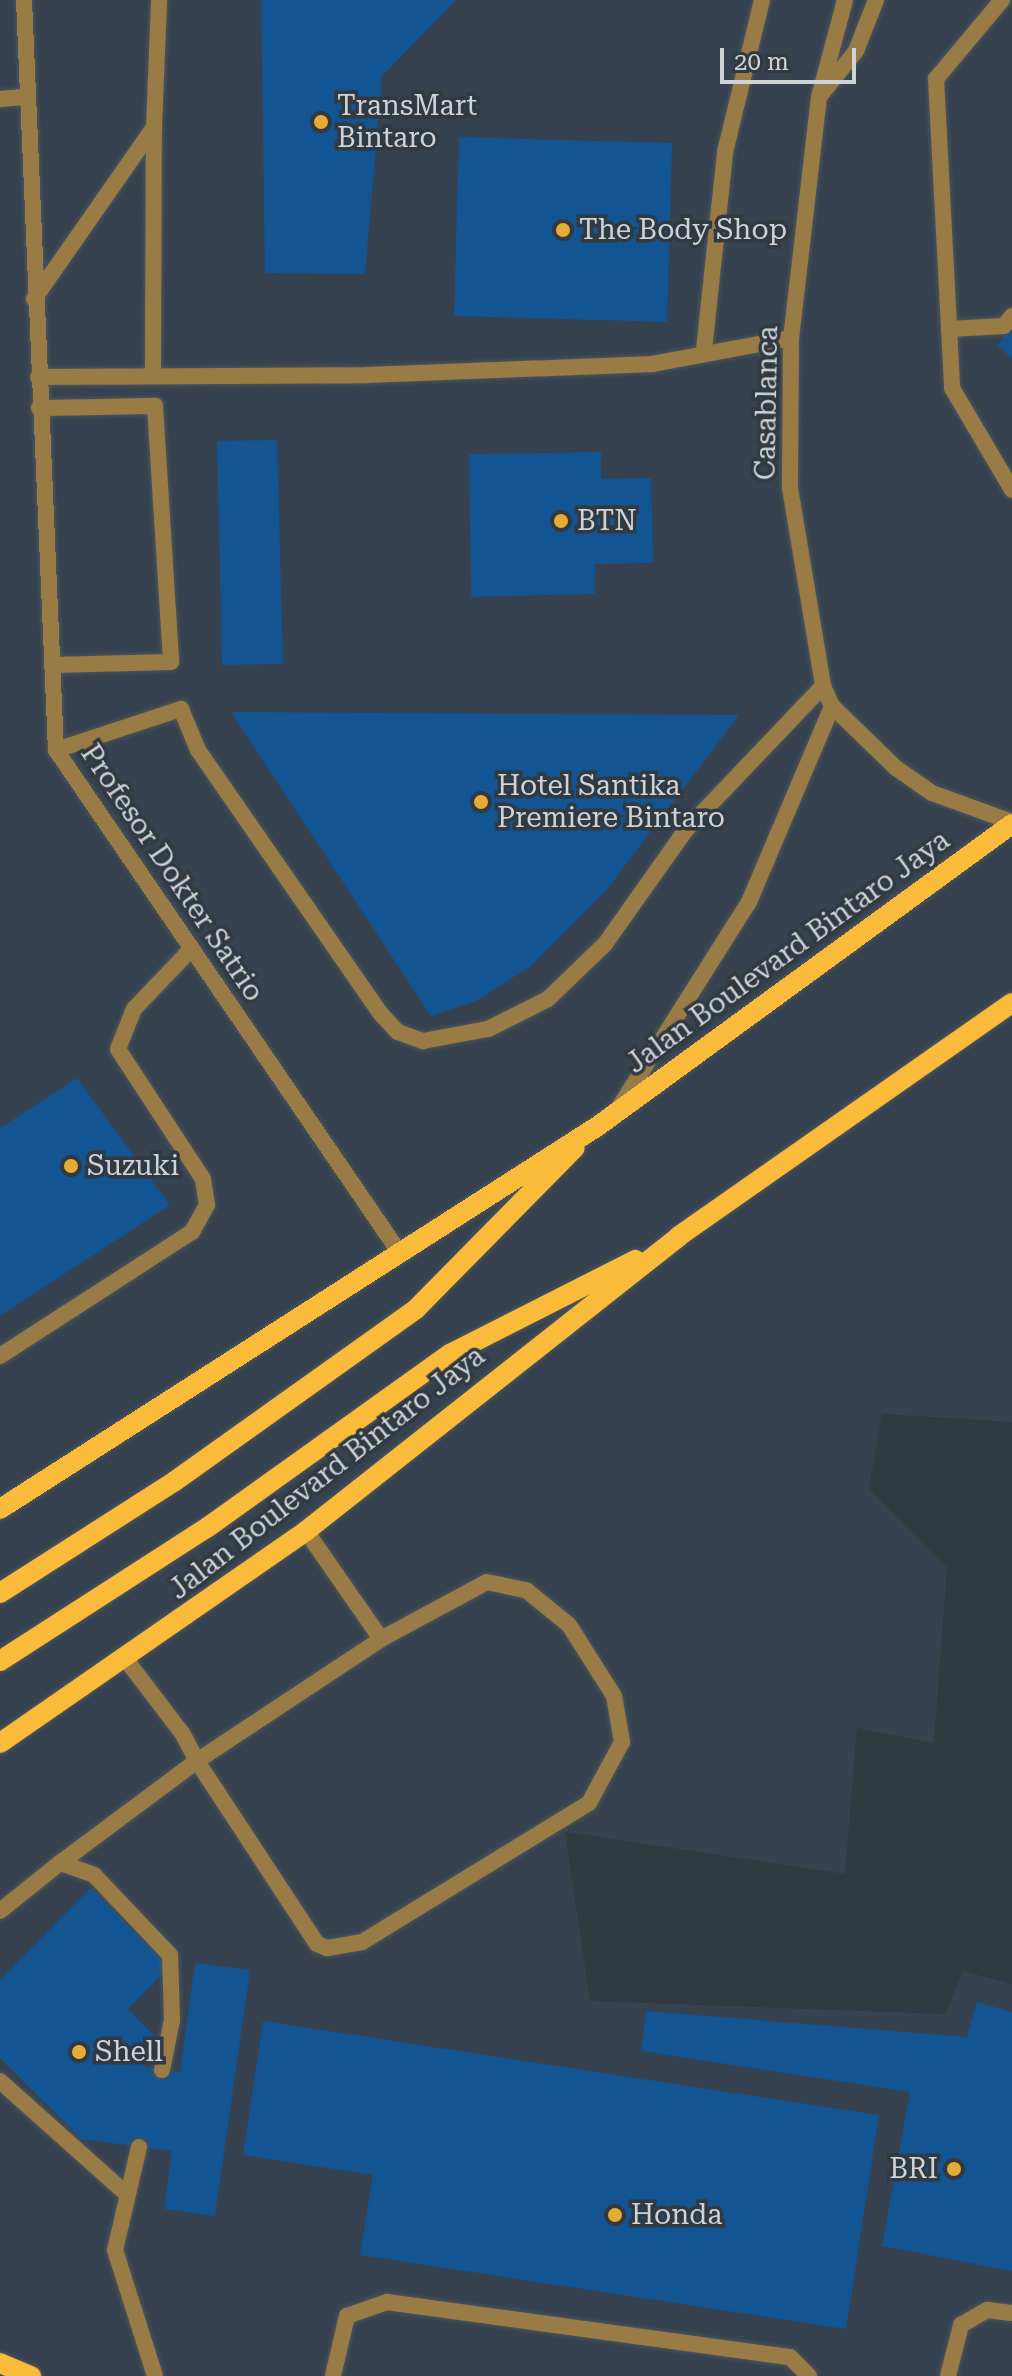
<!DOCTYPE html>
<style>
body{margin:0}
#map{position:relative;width:1012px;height:2376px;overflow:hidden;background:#313941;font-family:"Roboto Serif",serif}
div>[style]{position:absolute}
.built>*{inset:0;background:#36424f}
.building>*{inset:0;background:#135493}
.roads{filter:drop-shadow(0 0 2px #4d555c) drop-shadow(0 0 2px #4d555c)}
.service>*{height:16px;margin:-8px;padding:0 8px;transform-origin:8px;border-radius:8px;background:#997b45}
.minor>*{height:16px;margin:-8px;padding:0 8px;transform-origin:8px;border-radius:8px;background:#997b45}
.primary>*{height:20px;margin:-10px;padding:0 10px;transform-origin:10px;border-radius:10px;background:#fabb3b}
.dots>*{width:22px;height:22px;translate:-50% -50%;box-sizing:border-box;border:4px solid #313941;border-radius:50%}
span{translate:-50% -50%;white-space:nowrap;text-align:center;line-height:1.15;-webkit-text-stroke:7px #313941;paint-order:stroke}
.poi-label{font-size:28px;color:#ced3d8}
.left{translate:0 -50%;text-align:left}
.right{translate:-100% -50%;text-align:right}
.street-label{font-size:28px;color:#ced3d8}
.scale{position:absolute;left:720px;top:48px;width:136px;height:36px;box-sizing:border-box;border:4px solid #ced3d8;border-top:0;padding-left:10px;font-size:24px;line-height:28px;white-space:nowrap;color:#ced3d8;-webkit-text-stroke:6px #313941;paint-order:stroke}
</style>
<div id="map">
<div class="built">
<i style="clip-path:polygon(0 0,1012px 0,1012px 1422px,882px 1414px,869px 1489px,947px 1568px,934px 1743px,857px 1728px,845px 1874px,565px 1832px,590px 2001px,945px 2014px,963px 1971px,1012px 1984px,1012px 2376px,0 2376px)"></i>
</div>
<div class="building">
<i style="clip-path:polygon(261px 0,456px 0,382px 76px,365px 274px,265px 273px)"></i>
<i style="clip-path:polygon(459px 137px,672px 143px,667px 322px,454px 316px)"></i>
<i style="clip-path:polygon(1012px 327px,1012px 358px,997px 346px)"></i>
<i style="clip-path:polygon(277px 440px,283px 664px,222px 665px,217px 441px)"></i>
<i style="clip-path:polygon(601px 452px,601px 479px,651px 478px,653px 563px,595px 564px,595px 594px,471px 597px,469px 454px)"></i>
<i style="clip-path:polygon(231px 712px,739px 715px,608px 888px,530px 967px,476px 1001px,431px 1016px)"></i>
<i style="clip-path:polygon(77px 1078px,170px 1205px,0 1316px,0 1128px)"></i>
<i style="clip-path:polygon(91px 1888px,170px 1966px,128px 2009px,164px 2046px,143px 2067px,180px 2072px,195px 1963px,250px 1970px,215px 2216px,164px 2209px,172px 2151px,81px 2139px,0 2058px,0 1980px)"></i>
<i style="clip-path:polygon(977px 2002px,1012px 2012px,1012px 2271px,882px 2246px,910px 2092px,641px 2051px,646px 2011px,967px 2037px)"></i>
<i style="clip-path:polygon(263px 2021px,879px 2115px,846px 2329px,360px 2255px,373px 2175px,243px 2155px)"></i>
</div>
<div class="roads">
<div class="service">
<i style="left:1002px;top:0;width:103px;rotate:129.9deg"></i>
<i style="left:936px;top:79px;width:309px;rotate:87deg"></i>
<i style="left:952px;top:388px;width:118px;rotate:59.5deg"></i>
<i style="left:819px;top:97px;width:59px;rotate:-51.2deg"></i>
<i style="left:856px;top:51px;width:55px;rotate:-68.6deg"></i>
<i style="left:0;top:99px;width:24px;rotate:-5deg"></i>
<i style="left:34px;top:299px;width:210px;rotate:-55.1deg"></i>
<i style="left:154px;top:127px;width:127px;rotate:-87.7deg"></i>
<i style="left:949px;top:329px;width:55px;rotate:-3.1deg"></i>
<i style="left:1004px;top:326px;width:13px;rotate:-51deg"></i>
<i style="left:704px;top:350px;width:199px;rotate:-83.9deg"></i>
<i style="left:725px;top:152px;width:156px;rotate:-76.3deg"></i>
<i style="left:153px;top:376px;width:249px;rotate:-89.8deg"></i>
<i style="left:38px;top:377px;width:329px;rotate:-0.3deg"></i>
<i style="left:367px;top:375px;width:286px;rotate:-2.2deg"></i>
<i style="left:653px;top:364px;width:140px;rotate:-10.7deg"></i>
<i style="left:39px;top:408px;width:116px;rotate:-1deg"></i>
<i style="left:155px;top:406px;width:256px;rotate:86.4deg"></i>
<i style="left:171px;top:662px;width:119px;rotate:178.6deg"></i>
<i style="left:56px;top:750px;width:132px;rotate:-18.2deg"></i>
<i style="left:181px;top:709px;width:44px;rotate:67.5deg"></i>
<i style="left:198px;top:750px;width:321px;rotate:55.3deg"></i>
<i style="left:381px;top:1014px;width:25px;rotate:47deg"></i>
<i style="left:398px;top:1032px;width:27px;rotate:20deg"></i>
<i style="left:423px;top:1041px;width:66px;rotate:-10.5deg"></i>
<i style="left:488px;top:1029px;width:67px;rotate:-26.6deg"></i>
<i style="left:548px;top:999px;width:79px;rotate:-44deg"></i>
<i style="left:605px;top:944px;width:138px;rotate:-54.7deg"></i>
<i style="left:685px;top:831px;width:200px;rotate:-46.4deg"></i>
<i style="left:0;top:1356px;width:229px;rotate:-32.9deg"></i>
<i style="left:192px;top:1232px;width:31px;rotate:-61deg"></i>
<i style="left:207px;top:1205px;width:26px;rotate:-99deg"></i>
<i style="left:203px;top:1179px;width:155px;rotate:-123.2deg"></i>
<i style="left:118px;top:1049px;width:43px;rotate:-68.2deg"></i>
<i style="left:134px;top:1009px;width:84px;rotate:-46.4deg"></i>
<i style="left:306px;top:1531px;width:131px;rotate:55.2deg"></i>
<i style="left:60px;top:1863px;width:171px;rotate:-36.7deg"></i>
<i style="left:197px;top:1761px;width:221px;rotate:-33.5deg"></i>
<i style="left:381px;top:1639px;width:120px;rotate:-28.3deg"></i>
<i style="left:487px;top:1582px;width:40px;rotate:12deg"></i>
<i style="left:526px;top:1590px;width:55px;rotate:39.1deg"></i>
<i style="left:569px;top:1625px;width:84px;rotate:57.6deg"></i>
<i style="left:614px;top:1696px;width:47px;rotate:80.1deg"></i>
<i style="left:622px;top:1742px;width:69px;rotate:118.4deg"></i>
<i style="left:589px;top:1803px;width:266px;rotate:148.5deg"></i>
<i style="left:362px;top:1942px;width:36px;rotate:170deg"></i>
<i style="left:327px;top:1948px;width:11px;rotate:-158deg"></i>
<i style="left:317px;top:1944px;width:219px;rotate:-123.3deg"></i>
<i style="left:197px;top:1761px;width:32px;rotate:-118deg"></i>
<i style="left:182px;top:1733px;width:91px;rotate:-127.4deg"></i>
<i style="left:0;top:1911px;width:77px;rotate:-38.7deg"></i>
<i style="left:60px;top:1863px;width:36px;rotate:19deg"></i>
<i style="left:94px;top:1875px;width:110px;rotate:46.5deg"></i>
<i style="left:170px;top:1955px;width:65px;rotate:88.2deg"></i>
<i style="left:172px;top:2020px;width:51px;rotate:101.3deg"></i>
<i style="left:0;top:2081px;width:166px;rotate:41.8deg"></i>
<i style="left:139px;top:2147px;width:106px;rotate:103.1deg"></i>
<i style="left:115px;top:2250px;width:132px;rotate:72.4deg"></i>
<i style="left:333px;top:2376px;width:62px;rotate:-76.9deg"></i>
<i style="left:347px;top:2316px;width:42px;rotate:-19.3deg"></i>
<i style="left:387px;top:2302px;width:407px;rotate:7.8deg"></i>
<i style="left:790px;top:2357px;width:27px;rotate:45deg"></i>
<i style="left:948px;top:2376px;width:53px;rotate:-75.7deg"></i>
<i style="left:961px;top:2325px;width:30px;rotate:-30deg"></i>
<i style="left:987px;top:2310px;width:25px;rotate:7deg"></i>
</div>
<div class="minor">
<i style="left:24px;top:0;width:751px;rotate:87.56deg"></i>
<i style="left:56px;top:750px;width:604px;rotate:55.65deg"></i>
<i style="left:845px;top:0;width:100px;rotate:105deg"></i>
<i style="left:819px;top:97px;width:243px;rotate:96.6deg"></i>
<i style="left:791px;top:338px;width:150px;rotate:90.4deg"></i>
<i style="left:790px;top:488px;width:201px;rotate:80.5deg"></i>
<i style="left:823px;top:686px;width:22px;rotate:66deg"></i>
<i style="left:832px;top:706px;width:89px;rotate:44.1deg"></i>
<i style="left:896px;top:768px;width:44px;rotate:34.8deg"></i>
<i style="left:932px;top:793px;width:85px;rotate:19.9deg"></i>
<i style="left:618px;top:1109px;width:245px;rotate:-57.7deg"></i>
<i style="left:749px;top:902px;width:213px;rotate:-67deg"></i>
</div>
<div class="primary">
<i style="left:0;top:1509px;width:710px;rotate:-32.64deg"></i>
<i style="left:598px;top:1126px;width:512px;rotate:-36.11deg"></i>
<i style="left:0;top:1593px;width:208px;rotate:-32.6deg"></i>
<i style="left:175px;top:1481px;width:296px;rotate:-35.5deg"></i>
<i style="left:416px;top:1309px;width:226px;rotate:-45.4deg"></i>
<i style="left:0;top:1661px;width:247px;rotate:-32.8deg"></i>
<i style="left:208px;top:1527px;width:297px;rotate:-35.6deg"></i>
<i style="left:450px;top:1354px;width:208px;rotate:-26.9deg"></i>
<i style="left:0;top:1743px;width:372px;rotate:-34.7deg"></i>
<i style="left:306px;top:1531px;width:476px;rotate:-38.3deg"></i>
<i style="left:679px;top:1236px;width:406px;rotate:-35deg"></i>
<i style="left:0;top:2363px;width:34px;rotate:23deg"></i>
</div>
</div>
<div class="dots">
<i style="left:321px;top:122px;background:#e7ac36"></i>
<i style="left:563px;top:230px;background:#e7ac36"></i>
<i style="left:561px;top:521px;background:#e7ac36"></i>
<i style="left:481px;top:802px;background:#e7ac36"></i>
<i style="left:71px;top:1166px;background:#e7ac36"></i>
<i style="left:79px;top:2052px;background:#e7ac36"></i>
<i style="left:954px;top:2169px;background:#e7ac36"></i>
<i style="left:615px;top:2215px;background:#e7ac36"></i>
</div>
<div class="poi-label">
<span class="left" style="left:337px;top:122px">TransMart<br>Bintaro</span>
<span class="left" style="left:579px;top:230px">The Body Shop</span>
<span class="left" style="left:577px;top:521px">BTN</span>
<span class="left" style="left:497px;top:802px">Hotel Santika<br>Premiere Bintaro</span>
<span class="left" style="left:87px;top:1166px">Suzuki</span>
<span class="left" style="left:95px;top:2052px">Shell</span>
<span class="right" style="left:938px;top:2169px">BRI</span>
<span class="left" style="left:631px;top:2215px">Honda</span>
</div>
<div class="street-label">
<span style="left:767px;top:403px;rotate:-89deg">Casablanca</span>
<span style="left:172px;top:873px;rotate:56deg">Profesor Dokter Satrio</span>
<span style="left:788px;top:952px;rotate:-36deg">Jalan Boulevard Bintaro Jaya</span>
<span style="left:327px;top:1473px;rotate:-38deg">Jalan Boulevard Bintaro Jaya</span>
</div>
<div class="scale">20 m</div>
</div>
